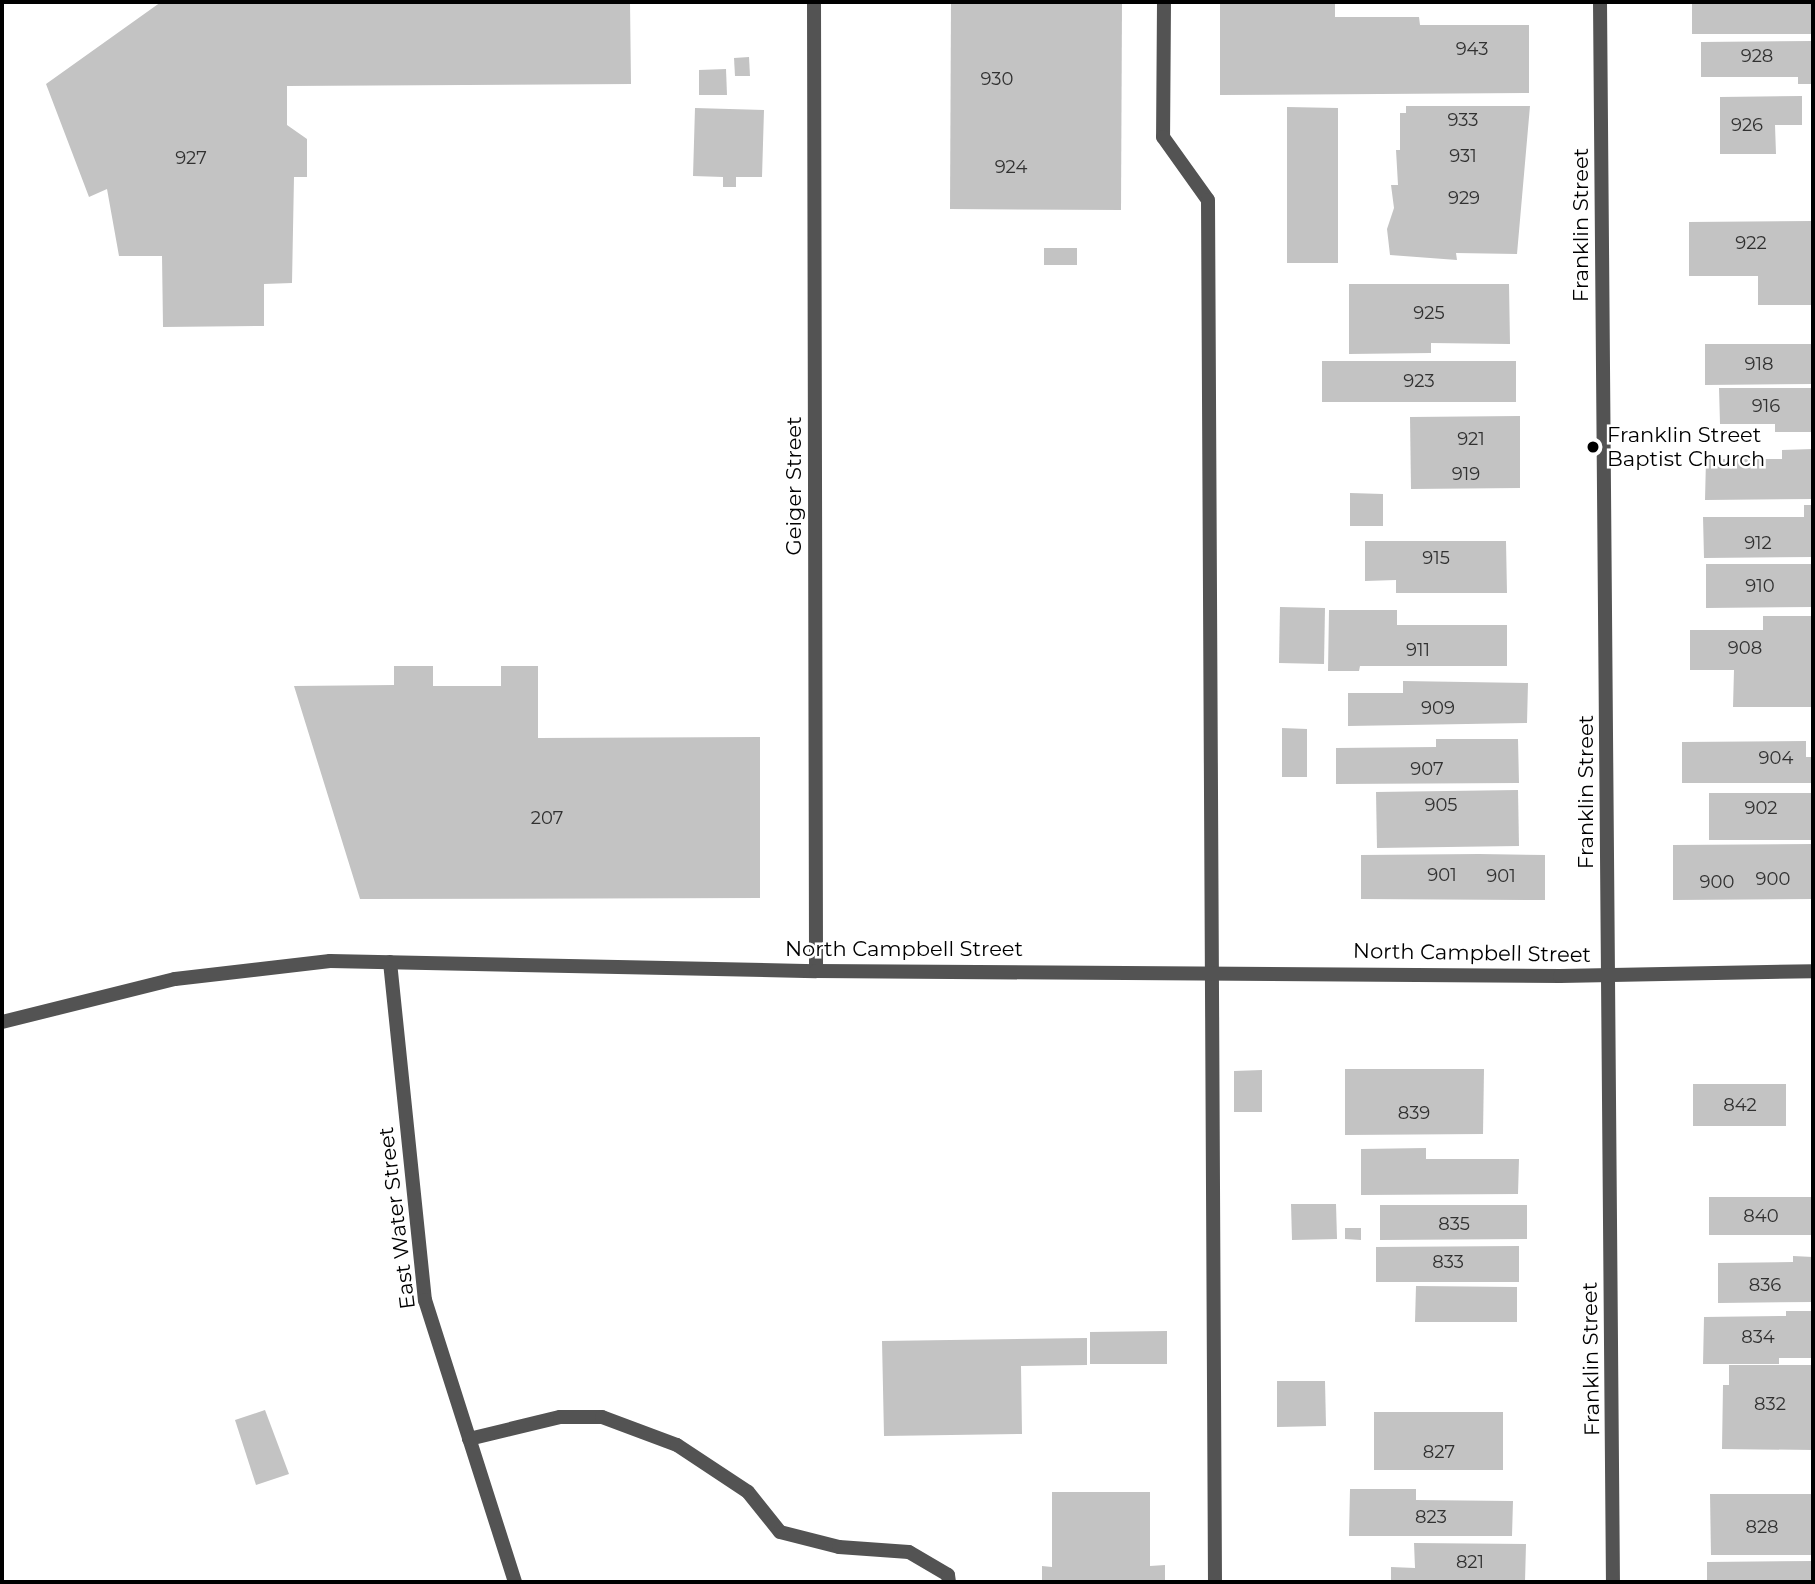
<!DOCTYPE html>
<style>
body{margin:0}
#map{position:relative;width:1815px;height:1584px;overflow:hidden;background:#fff;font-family:Montserrat,sans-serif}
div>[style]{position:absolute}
.building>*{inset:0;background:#c3c3c3}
.service>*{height:14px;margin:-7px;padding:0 7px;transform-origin:7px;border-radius:7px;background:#535353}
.minor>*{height:14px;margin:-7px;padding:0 7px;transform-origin:7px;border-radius:7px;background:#535353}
.dots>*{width:19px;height:19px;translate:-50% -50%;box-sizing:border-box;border:4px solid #fff;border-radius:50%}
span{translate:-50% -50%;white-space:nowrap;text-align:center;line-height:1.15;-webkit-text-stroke:5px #fff;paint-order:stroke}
.number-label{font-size:18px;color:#313131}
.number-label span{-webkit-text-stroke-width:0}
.street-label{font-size:21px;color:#000}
.poi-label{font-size:21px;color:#000}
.left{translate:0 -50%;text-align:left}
.frame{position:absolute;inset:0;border:4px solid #000;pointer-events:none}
</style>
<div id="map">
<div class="building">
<i style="clip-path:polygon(161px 2px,630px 2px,631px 84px,287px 86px,287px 125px,307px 139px,307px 177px,294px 177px,292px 283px,264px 284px,264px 326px,163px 327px,162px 256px,119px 256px,107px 189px,89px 197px,46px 84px)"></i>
<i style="clip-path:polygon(951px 2px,1122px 2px,1121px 210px,950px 209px)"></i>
<i style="clip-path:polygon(1220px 2px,1335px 2px,1335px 17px,1419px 17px,1420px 25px,1529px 25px,1529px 93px,1220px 95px)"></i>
<i style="clip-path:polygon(1692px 2px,1813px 2px,1813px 34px,1692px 34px)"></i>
<i style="clip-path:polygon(1813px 41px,1813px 84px,1798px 84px,1798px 77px,1701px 77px,1701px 42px)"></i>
<i style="clip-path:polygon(749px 57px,750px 76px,735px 76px,734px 58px)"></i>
<i style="clip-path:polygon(726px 69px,727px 95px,699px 95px,699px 70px)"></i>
<i style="clip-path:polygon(1802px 96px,1802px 125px,1775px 125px,1776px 154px,1720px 154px,1720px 97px)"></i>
<i style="clip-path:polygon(1406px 106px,1530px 106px,1517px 254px,1456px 253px,1457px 260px,1390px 255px,1387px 229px,1394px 208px,1391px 185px,1398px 185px,1396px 150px,1400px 150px,1400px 113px,1406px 113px)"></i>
<i style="clip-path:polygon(1287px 107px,1338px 108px,1338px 263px,1287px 263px)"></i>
<i style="clip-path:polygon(695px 108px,764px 110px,762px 177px,736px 177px,736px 187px,723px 187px,723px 177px,693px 176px)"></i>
<i style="clip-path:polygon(1813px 221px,1813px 305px,1758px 305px,1758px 276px,1689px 276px,1689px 222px)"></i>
<i style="clip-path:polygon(1044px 248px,1077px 248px,1077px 265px,1044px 265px)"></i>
<i style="clip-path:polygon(1349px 284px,1509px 284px,1510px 344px,1431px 343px,1431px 353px,1349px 354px)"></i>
<i style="clip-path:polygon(1705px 344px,1813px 344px,1813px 384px,1705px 385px)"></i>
<i style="clip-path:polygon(1322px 361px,1516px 361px,1516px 402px,1322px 402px)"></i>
<i style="clip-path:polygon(1719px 388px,1813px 388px,1813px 432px,1775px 432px,1775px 424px,1720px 424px)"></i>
<i style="clip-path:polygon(1520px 416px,1520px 488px,1411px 489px,1410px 417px)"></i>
<i style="clip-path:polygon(1813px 449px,1813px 499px,1705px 500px,1706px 459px,1782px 459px,1782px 450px)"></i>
<i style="clip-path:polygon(1350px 493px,1383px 494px,1383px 526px,1350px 526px)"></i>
<i style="clip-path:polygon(1804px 505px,1813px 505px,1813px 557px,1704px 558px,1703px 517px,1804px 517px)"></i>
<i style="clip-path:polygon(1365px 541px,1506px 541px,1507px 593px,1396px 593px,1396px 580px,1365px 581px)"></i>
<i style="clip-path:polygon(1706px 564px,1813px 564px,1813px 607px,1706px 608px)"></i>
<i style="clip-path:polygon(1280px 607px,1325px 608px,1324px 664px,1279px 663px)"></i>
<i style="clip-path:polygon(1329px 610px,1397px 610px,1397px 625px,1507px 625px,1507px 666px,1360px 666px,1359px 671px,1328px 671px)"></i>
<i style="clip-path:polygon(1763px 616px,1813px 616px,1813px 707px,1733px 707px,1734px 670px,1690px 670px,1690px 630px,1763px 630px)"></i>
<i style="clip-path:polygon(394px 666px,433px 666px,433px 686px,501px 686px,501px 666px,538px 666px,538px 738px,760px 737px,760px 898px,360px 899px,294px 686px,394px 685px)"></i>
<i style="clip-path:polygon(1403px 681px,1528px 683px,1527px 723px,1348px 726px,1348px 693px,1403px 693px)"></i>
<i style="clip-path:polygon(1282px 728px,1307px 729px,1307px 777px,1282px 777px)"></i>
<i style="clip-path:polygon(1436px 739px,1518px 739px,1519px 783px,1336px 784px,1336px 748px,1436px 747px)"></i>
<i style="clip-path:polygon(1806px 741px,1806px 757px,1813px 757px,1813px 783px,1682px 783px,1682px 742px)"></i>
<i style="clip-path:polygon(1518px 790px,1519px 846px,1377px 848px,1376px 792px)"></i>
<i style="clip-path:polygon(1709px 793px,1813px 793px,1813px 840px,1709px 840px)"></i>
<i style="clip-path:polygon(1813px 844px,1813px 899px,1673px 900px,1673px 845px)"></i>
<i style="clip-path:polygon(1479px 854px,1545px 855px,1545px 900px,1361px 899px,1361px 855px)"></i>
<i style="clip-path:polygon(1345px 1069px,1484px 1069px,1483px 1134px,1345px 1135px)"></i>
<i style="clip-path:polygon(1262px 1070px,1262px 1112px,1234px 1112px,1234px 1071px)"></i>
<i style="clip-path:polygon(1693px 1084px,1786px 1084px,1786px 1126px,1693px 1126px)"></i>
<i style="clip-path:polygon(1426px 1148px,1426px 1159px,1519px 1159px,1518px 1194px,1361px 1195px,1361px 1149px)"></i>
<i style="clip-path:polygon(1709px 1197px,1813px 1197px,1813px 1235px,1709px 1235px)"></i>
<i style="clip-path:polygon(1291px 1204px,1336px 1204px,1337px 1239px,1292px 1240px)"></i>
<i style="clip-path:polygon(1380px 1205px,1527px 1205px,1527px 1239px,1380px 1240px)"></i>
<i style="clip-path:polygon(1345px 1228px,1361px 1228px,1361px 1240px,1345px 1239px)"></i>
<i style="clip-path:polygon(1519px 1246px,1519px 1282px,1376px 1282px,1376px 1247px)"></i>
<i style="clip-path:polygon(1793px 1256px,1813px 1257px,1813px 1302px,1718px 1303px,1718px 1263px,1793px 1262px)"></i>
<i style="clip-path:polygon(1416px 1286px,1517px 1287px,1517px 1322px,1415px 1322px)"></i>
<i style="clip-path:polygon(1786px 1311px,1813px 1311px,1813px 1358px,1779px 1358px,1779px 1364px,1703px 1364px,1704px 1317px,1786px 1316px)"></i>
<i style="clip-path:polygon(1167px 1331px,1167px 1364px,1090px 1364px,1090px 1332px)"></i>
<i style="clip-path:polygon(1087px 1338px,1087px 1365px,1021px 1366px,1022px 1434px,884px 1436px,882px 1341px)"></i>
<i style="clip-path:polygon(1729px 1365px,1813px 1365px,1813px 1450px,1722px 1449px,1723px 1385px,1729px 1385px)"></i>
<i style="clip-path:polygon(1277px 1381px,1325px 1381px,1326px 1426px,1277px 1427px)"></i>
<i style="clip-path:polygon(265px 1410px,289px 1474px,256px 1485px,235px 1420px)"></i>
<i style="clip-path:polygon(1374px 1412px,1503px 1412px,1503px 1470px,1374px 1470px)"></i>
<i style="clip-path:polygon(1350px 1489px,1416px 1489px,1416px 1500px,1513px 1501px,1512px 1536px,1349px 1536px)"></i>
<i style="clip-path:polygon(1052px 1492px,1150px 1492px,1150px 1566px,1165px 1565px,1165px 1582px,1042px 1582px,1042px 1566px,1052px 1567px)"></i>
<i style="clip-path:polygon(1710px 1494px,1813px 1494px,1813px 1555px,1711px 1555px)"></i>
<i style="clip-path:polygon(1414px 1543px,1526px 1544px,1525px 1582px,1391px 1582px,1391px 1567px,1415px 1568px)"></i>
<i style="clip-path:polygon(1813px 1561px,1813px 1582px,1707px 1582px,1707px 1562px)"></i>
</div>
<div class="service">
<i style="left:390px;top:962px;width:340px;rotate:84.1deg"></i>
<i style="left:425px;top:1300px;width:296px;rotate:72.3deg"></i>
<i style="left:469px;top:1439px;width:94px;rotate:-13.6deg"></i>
<i style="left:560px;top:1417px;width:42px"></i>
<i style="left:602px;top:1417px;width:80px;rotate:20.5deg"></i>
<i style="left:677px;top:1445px;width:85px;rotate:33.5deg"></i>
<i style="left:748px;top:1492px;width:51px;rotate:51.3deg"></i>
<i style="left:780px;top:1532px;width:61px;rotate:14.3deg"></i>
<i style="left:839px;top:1547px;width:70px;rotate:4.1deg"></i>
<i style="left:909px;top:1552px;width:45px;rotate:30.5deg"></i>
<i style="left:948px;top:1575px;width:7px;rotate:82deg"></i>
</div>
<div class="minor">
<i style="left:814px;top:2px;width:969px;rotate:89.88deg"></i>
<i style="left:1164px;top:2px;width:135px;rotate:90.4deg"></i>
<i style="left:1163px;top:137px;width:77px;rotate:54.5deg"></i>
<i style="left:1208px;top:200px;width:1382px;rotate:89.71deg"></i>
<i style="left:1600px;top:2px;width:1580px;rotate:89.53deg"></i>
<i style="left:2px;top:1022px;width:178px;rotate:-14deg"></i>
<i style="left:175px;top:979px;width:156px;rotate:-6.6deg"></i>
<i style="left:330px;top:961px;width:486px;rotate:1.2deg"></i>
<i style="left:816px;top:971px;width:744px;rotate:0.39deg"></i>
<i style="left:1560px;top:976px;width:253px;rotate:-1.1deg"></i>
</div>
<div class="dots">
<i style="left:1593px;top:447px;background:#000"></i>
</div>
<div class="number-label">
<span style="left:1472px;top:49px">943</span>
<span style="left:1757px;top:56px">928</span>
<span style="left:997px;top:79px">930</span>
<span style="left:1463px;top:120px">933</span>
<span style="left:1747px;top:125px">926</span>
<span style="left:1463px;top:156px">931</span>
<span style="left:191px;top:158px">927</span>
<span style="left:1011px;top:167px">924</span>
<span style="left:1464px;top:198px">929</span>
<span style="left:1751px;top:243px">922</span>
<span style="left:1429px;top:313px">925</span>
<span style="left:1759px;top:364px">918</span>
<span style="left:1419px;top:381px">923</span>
<span style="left:1766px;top:406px">916</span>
<span style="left:1471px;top:439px">921</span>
<span style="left:1466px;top:474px">919</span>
<span style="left:1758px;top:543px">912</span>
<span style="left:1436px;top:558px">915</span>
<span style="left:1760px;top:586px">910</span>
<span style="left:1745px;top:648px">908</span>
<span style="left:1418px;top:650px">911</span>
<span style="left:1438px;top:708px">909</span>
<span style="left:1776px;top:758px">904</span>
<span style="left:1427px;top:769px">907</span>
<span style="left:1441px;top:805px">905</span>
<span style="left:1761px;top:808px">902</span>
<span style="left:547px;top:818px">207</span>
<span style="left:1442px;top:875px">901</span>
<span style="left:1501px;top:876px">901</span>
<span style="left:1773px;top:879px">900</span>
<span style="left:1717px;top:882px">900</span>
<span style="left:1740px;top:1105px">842</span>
<span style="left:1414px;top:1113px">839</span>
<span style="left:1761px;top:1216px">840</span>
<span style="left:1454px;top:1224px">835</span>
<span style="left:1448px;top:1262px">833</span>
<span style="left:1765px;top:1285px">836</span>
<span style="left:1758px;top:1337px">834</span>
<span style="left:1770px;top:1404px">832</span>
<span style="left:1439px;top:1452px">827</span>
<span style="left:1431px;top:1517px">823</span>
<span style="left:1762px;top:1527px">828</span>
<span style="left:1470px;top:1562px">821</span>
</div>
<div class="street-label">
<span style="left:1581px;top:225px;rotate:-90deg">Franklin Street</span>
<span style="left:794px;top:486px;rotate:-90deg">Geiger Street</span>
<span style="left:1586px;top:792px;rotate:-90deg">Franklin Street</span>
<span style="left:904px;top:949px">North Campbell Street</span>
<span style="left:1472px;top:953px;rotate:1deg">North Campbell Street</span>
<span style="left:397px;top:1218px;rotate:-97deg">East Water Street</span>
<span style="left:1591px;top:1359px;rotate:-91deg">Franklin Street</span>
</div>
<div class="poi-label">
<span class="left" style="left:1607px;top:447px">Franklin Street<br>Baptist Church</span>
</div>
<div class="frame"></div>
</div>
